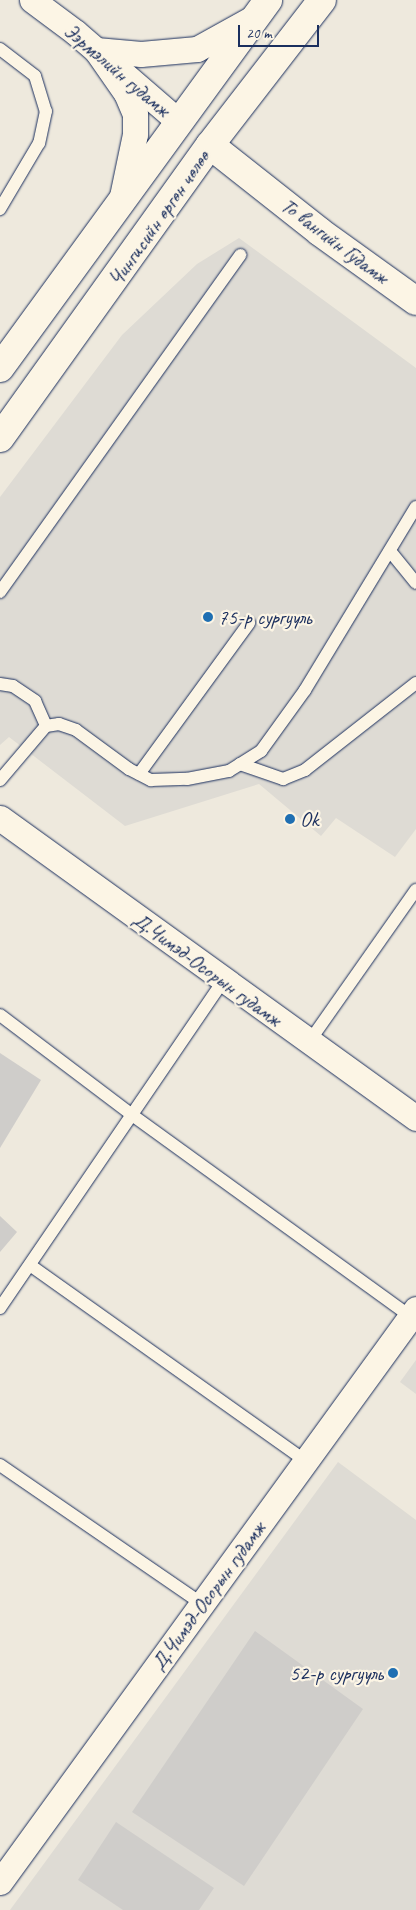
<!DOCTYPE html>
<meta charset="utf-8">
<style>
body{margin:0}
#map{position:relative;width:416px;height:1910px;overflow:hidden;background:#eee9dd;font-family:Caveat,sans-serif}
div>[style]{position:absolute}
.built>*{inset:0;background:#dedbd4}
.green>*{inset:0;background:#cfcdca}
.roads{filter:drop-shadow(0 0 1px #1b2f5e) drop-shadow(0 0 1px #1b2f5e)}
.lane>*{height:12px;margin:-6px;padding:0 6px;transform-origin:6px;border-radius:6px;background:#fcf5e5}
.street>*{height:25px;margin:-12.5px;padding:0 12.5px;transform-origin:12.5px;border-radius:12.5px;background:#fcf5e5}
.secondary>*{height:28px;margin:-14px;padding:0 14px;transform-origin:14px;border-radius:14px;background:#fcf5e5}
.highway>*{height:28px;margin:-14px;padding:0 14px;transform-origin:14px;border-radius:14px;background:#fcf5e5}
.dots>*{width:14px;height:14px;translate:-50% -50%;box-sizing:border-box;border:2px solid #fcf5e5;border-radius:50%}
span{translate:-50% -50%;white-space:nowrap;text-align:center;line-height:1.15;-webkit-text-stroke:4.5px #fcf5e5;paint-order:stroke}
.street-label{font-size:21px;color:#1b2f5e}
.poi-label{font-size:21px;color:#1b2f5e}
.left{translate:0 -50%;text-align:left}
.right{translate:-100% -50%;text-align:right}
.scale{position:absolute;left:238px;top:25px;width:81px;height:22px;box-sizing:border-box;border:2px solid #1b2f5e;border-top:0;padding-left:6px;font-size:15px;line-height:18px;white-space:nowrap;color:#1b2f5e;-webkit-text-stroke:4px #fcf5e5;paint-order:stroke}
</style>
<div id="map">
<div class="built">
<i style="clip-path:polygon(239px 238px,416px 368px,416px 829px,395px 857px,336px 818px,321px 836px,259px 784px,125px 826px,9px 737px,0 745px,0 497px,122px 335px,197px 264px)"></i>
<i style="clip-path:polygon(416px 1360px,416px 1394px,400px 1382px)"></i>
<i style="clip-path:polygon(338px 1462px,416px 1520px,416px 1910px,10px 1910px)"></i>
</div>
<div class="green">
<i style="clip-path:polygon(0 1053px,41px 1080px,0 1148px)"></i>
<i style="clip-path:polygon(0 1216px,17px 1232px,0 1252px)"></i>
<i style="clip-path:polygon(255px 1631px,363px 1709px,244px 1886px,132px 1812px)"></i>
<i style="clip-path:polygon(116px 1822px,214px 1888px,199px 1910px,123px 1910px,78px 1880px)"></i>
</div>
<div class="roads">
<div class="lane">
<i style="left:0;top:49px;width:44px;rotate:37.6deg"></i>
<i style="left:35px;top:76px;width:37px;rotate:73deg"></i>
<i style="left:46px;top:111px;width:33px;rotate:102deg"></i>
<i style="left:39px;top:143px;width:77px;rotate:120.6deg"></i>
<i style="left:390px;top:551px;width:41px;rotate:50.9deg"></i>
<i style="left:0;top:592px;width:414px;rotate:-54.5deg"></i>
<i style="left:0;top:684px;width:13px;rotate:9deg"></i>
<i style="left:13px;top:686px;width:27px;rotate:34deg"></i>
<i style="left:35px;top:701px;width:27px;rotate:66deg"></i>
<i style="left:240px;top:764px;width:46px;rotate:19.2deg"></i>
<i style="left:283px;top:779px;width:24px;rotate:-22deg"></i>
<i style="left:305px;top:770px;width:141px;rotate:-38.1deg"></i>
<i style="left:139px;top:774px;width:187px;rotate:-53.9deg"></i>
<i style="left:0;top:780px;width:71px;rotate:-49.6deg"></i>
<i style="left:46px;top:726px;width:13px;rotate:-9deg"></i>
<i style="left:59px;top:724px;width:18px;rotate:19deg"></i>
<i style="left:76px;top:730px;width:66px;rotate:36.3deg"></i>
<i style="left:129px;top:769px;width:25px;rotate:27deg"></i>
<i style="left:151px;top:780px;width:36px;rotate:-2deg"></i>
<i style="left:187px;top:779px;width:43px;rotate:-10.8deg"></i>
<i style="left:229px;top:771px;width:38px;rotate:-32deg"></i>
<i style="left:261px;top:751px;width:75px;rotate:-54.2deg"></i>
<i style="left:305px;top:690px;width:214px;rotate:-58.8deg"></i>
<i style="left:0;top:1015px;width:166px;rotate:37.1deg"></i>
<i style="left:132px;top:1115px;width:344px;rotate:35.9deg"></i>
<i style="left:309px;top:1042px;width:186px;rotate:-54.9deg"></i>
<i style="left:30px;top:1265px;width:339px;rotate:35.4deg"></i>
<i style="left:0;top:1308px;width:396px;rotate:-55.7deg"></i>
<i style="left:0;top:1465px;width:245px;rotate:34.5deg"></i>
</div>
<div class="street">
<i style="left:32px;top:0;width:54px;rotate:36.7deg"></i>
<i style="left:75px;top:32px;width:136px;rotate:40.8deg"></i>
<i style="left:121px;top:201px;width:68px;rotate:-78.2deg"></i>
<i style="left:135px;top:134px;width:20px;rotate:-90deg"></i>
<i style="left:135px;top:114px;width:23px;rotate:-113deg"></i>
<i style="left:126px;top:93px;width:52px;rotate:-124.9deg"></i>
<i style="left:96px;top:50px;width:45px;rotate:5.1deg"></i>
<i style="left:141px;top:54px;width:56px;rotate:-5.1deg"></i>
<i style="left:197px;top:49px;width:64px;rotate:-29deg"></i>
<i style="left:0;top:818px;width:513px;rotate:35.8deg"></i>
<i style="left:0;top:1882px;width:708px;rotate:-54.02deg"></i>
</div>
<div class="secondary">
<i style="left:210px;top:145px;width:140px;rotate:38.3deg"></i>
<i style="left:320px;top:232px;width:118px;rotate:35.7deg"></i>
</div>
<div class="highway">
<i style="left:0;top:368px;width:455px;rotate:-53.9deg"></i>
<i style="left:0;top:438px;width:360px;rotate:-54.4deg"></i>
<i style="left:210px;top:145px;width:183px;rotate:-52.3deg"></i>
</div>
</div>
<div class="dots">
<i style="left:208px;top:617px;background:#1f6fb2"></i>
<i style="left:290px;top:819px;background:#1f6fb2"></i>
<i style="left:393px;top:1673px;background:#1f6fb2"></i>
</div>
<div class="street-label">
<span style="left:117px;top:70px;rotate:40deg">Ээрмэлийн гудамж</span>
<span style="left:159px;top:218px;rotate:-55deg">Чингисийн өргөн чөлөө</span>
<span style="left:335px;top:241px;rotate:37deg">То вангийн Гудамж</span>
<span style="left:207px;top:969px;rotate:36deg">Д.Чимэд-Осорын гудамж</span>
<span style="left:208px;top:1596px;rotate:-54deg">Д.Чимэд-Осорын гудамж</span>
</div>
<div class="poi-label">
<span class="left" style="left:218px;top:617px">75-р сургууль</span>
<span class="left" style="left:300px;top:819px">Ok</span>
<span class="right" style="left:383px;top:1673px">52-р сургууль</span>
</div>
<div class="scale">20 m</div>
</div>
